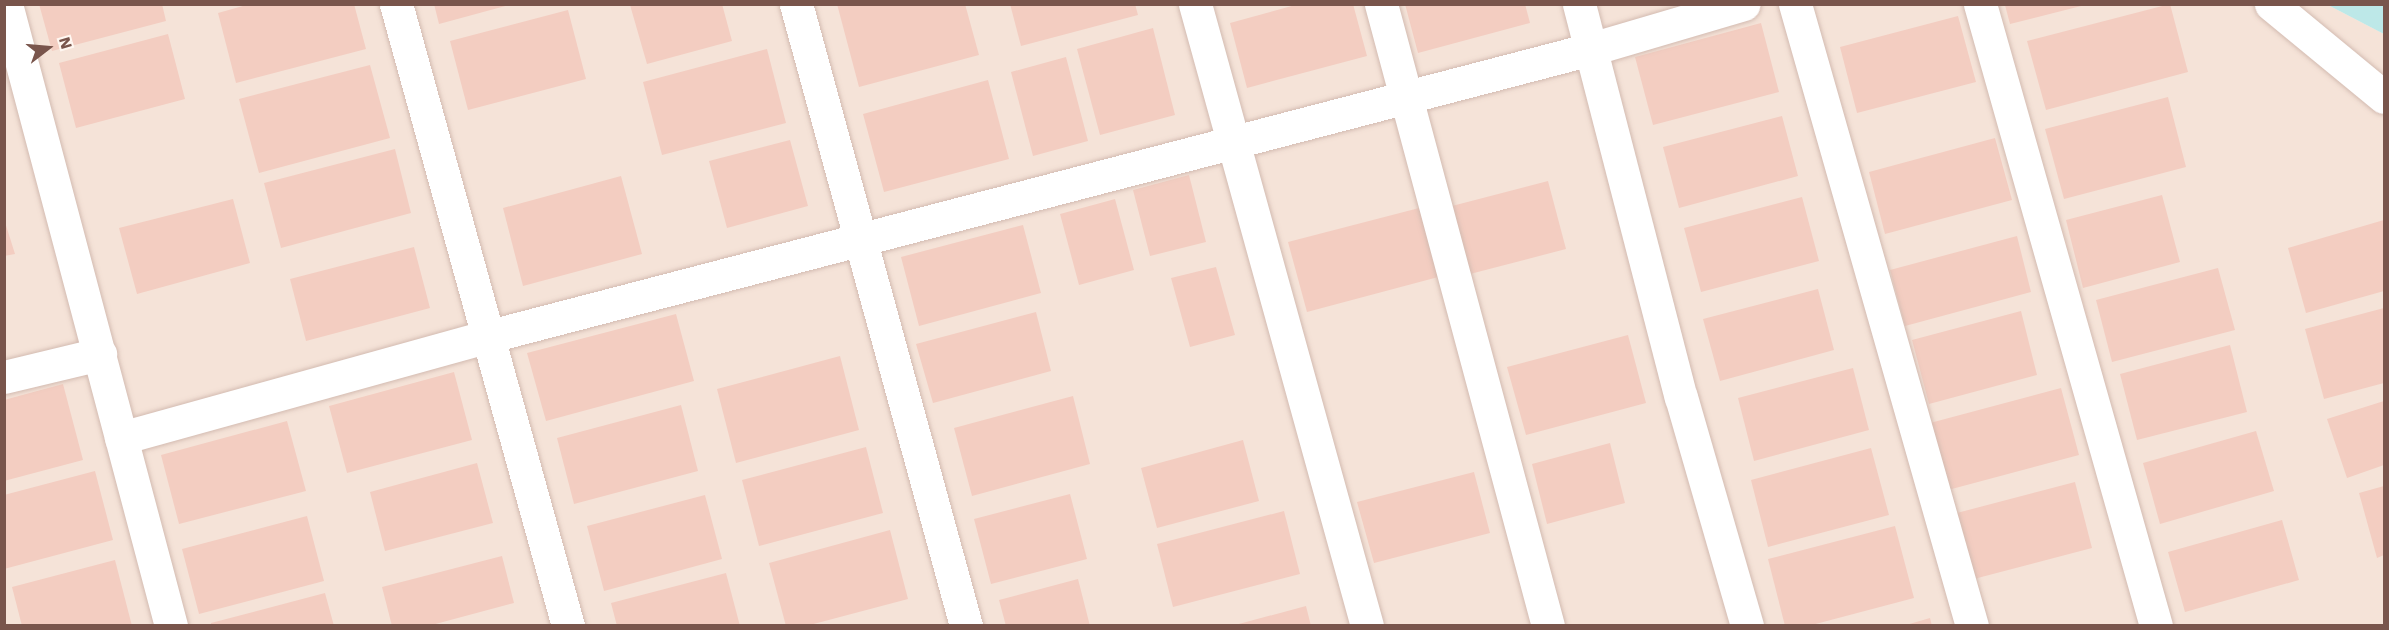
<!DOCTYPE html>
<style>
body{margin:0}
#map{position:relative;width:2389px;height:630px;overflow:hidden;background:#fdf3ea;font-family:"Work Sans",sans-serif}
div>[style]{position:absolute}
.residential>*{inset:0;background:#f5e3d8}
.water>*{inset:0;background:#bde8e8}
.building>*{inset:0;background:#f3cdc1}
.roads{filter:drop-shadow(0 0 2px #d3bbb1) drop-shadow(0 0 2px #d3bbb1)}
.minor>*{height:33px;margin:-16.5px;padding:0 16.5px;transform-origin:16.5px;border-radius:16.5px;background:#fff}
span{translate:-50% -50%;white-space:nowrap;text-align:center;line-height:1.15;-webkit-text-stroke:4.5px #fff7f1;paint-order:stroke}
.frame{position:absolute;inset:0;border:6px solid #79554c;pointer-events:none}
.north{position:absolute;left:18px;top:18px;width:60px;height:60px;-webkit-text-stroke:4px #fff7f1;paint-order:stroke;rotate:74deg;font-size:16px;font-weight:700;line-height:24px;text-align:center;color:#79554c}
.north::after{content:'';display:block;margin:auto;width:21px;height:27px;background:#79554c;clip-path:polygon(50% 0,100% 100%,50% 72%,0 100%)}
</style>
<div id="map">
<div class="residential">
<i style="clip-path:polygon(4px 5px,2328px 5px,2384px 34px,2384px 625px,5px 625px)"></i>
</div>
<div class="water">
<i style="clip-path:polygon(2328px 5px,2384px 5px,2384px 34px,2380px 32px)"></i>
</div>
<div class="building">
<i style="clip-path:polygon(39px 4px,162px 4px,166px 21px,52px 51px)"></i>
<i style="clip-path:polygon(250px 4px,354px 4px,366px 49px,236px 83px,218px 13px)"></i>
<i style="clip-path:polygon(434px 4px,509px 4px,509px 5px,439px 24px)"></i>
<i style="clip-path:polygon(722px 4px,732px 41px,647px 64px,630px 5px)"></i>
<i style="clip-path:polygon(837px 4px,965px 4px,979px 55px,859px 87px)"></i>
<i style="clip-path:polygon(1010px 4px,1135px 4px,1138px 15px,1021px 46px)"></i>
<i style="clip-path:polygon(1299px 4px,1353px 4px,1367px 56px,1247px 88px,1230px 23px)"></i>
<i style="clip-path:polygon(1405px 4px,1525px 4px,1530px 23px,1418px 53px)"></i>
<i style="clip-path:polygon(2170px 4px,2188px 72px,2046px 110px,2027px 41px)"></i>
<i style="clip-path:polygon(2005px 5px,2085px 5px,2010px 24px)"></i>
<i style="clip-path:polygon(568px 10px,586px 79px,468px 110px,450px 41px)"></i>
<i style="clip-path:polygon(1958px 16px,1976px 82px,1857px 113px,1840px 47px)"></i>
<i style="clip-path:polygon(1761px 23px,1779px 92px,1653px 125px,1635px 57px)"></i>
<i style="clip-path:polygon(1153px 28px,1175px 115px,1100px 135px,1077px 49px)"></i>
<i style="clip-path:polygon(168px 34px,185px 99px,76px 128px,59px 63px)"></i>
<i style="clip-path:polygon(767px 49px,786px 123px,662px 155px,643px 82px)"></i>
<i style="clip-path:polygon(1066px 57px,1088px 141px,1033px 156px,1011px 72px)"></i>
<i style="clip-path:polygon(370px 65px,390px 138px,259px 173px,239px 99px)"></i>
<i style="clip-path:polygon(988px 80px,1009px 159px,884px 192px,863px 114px)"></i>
<i style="clip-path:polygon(2168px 97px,2186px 167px,2064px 199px,2045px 129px)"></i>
<i style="clip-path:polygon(1782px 116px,1798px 176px,1679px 208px,1663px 147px)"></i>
<i style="clip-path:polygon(1995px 138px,2012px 200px,1885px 234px,1869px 172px)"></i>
<i style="clip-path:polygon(790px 140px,808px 206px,727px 228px,709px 161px)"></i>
<i style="clip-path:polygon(395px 149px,411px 213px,281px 248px,264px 183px)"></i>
<i style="clip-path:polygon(1189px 175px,1206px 242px,1150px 256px,1133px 190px)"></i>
<i style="clip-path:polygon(621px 176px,642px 254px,523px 286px,503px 208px)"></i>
<i style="clip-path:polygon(1548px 181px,1566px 249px,1470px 274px,1452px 206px)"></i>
<i style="clip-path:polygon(2162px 195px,2180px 262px,2083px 288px,2066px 220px)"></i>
<i style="clip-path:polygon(1802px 197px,1819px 261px,1701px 292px,1684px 228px)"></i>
<i style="clip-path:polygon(233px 199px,250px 263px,137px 294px,119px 228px)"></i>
<i style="clip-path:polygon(1115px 199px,1134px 270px,1079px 285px,1060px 214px)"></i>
<i style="clip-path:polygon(1423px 207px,1442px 276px,1307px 312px,1288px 242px)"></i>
<i style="clip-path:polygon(4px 219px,15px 254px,4px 256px)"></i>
<i style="clip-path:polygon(2384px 220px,2384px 291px,2306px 313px,2288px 248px)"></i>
<i style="clip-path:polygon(1023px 225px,1041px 293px,919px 326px,901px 257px)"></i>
<i style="clip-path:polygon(2017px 236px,2031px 292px,1905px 326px,1890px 270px)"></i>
<i style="clip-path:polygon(414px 247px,430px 308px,306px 341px,290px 279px)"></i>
<i style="clip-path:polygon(1216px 267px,1235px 335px,1190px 347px,1171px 278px)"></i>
<i style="clip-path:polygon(2218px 268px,2235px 330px,2112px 362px,2096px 300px)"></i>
<i style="clip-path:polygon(1818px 289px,1834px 350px,1720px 381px,1703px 319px)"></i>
<i style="clip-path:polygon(2384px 308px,2384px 383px,2324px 399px,2305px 329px)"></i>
<i style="clip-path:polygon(2021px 311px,2037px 375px,1929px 404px,1912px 340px)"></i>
<i style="clip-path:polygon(1036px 312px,1051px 371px,933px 403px,916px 344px)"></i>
<i style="clip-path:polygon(676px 314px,694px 381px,546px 421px,527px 353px)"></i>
<i style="clip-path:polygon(1628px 335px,1646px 403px,1526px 435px,1507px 367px)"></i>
<i style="clip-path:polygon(2230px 345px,2247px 412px,2137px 440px,2120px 374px)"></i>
<i style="clip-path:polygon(840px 356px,859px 430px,736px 463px,717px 389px)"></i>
<i style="clip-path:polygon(1853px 368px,1869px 430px,1754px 461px,1738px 398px)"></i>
<i style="clip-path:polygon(454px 372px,472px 440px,347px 473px,329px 406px)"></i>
<i style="clip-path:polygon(63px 384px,83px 460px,4px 481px,4px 400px)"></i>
<i style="clip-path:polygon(2061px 388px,2079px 455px,1948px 490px,1930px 423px)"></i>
<i style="clip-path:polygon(1073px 396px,1090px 464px,972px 496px,954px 428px)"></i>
<i style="clip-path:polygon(2384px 401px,2384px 465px,2347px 478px,2327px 419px)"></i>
<i style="clip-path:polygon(681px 405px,698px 471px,574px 504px,557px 438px)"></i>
<i style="clip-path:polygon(287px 421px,306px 491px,179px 524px,161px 455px)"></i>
<i style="clip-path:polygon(2256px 431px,2274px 491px,2160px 524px,2143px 463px)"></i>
<i style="clip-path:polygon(1243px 440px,1259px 501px,1157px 528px,1141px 468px)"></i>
<i style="clip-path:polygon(1610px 443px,1625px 503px,1547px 524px,1532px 464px)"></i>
<i style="clip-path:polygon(866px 447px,883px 513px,759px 546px,742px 480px)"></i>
<i style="clip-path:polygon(1871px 448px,1889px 515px,1768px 547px,1751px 480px)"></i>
<i style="clip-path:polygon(477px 463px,493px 523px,385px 551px,370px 492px)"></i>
<i style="clip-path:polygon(95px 471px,113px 540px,4px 569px,4px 495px)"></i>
<i style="clip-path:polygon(1474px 472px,1490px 533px,1374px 563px,1357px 502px)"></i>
<i style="clip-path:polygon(2075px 482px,2092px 548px,1970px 580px,1953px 514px)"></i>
<i style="clip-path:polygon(2384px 486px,2384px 555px,2377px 558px,2359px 493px)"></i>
<i style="clip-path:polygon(1070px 494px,1087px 559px,991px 584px,974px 519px)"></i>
<i style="clip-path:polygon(705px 495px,722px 559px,604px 591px,587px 526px)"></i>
<i style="clip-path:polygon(1284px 511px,1300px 574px,1173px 607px,1157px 544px)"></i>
<i style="clip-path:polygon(307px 516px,324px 581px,199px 614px,182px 549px)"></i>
<i style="clip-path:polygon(2282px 520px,2299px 580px,2185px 612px,2168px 552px)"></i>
<i style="clip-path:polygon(1895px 526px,1914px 598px,1808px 626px,1785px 626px,1768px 559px)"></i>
<i style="clip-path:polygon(890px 530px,908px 599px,806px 626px,786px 626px,769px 563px)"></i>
<i style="clip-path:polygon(502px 556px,514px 603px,428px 626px,392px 626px,382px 587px)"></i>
<i style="clip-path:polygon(115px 560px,132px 626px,22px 626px,12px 587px)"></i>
<i style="clip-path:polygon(726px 573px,740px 626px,617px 626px,611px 603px)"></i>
<i style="clip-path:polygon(1078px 579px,1090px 626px,1006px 626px,999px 600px)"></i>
<i style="clip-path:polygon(325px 593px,334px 626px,211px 626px,211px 623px)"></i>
<i style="clip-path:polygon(1306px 606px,1311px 626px,1235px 626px,1235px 625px)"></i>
<i style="clip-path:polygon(1930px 618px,1932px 626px,1906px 626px,1906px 625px)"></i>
</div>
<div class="roads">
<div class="minor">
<i style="left:6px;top:4px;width:644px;rotate:75.14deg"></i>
<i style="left:396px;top:4px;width:645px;rotate:74.54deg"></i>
<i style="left:796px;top:4px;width:645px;rotate:74.71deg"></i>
<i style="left:1195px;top:4px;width:645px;rotate:74.54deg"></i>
<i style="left:1381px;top:4px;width:644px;rotate:74.97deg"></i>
<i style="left:1579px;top:4px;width:406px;rotate:75.5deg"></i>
<i style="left:1681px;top:397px;width:238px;rotate:73.9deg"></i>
<i style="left:1795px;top:4px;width:647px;rotate:74.12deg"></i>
<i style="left:1980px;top:4px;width:646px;rotate:74.2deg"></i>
<i style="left:2271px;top:4px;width:146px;rotate:39.5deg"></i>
<i style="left:4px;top:377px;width:99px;rotate:-13.5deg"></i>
<i style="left:121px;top:438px;width:383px;rotate:-15.5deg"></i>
<i style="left:490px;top:336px;width:1138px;rotate:-14.61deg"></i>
<i style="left:1591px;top:49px;width:159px;rotate:-16.4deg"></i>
</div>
</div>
<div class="frame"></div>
<div class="north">N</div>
</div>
